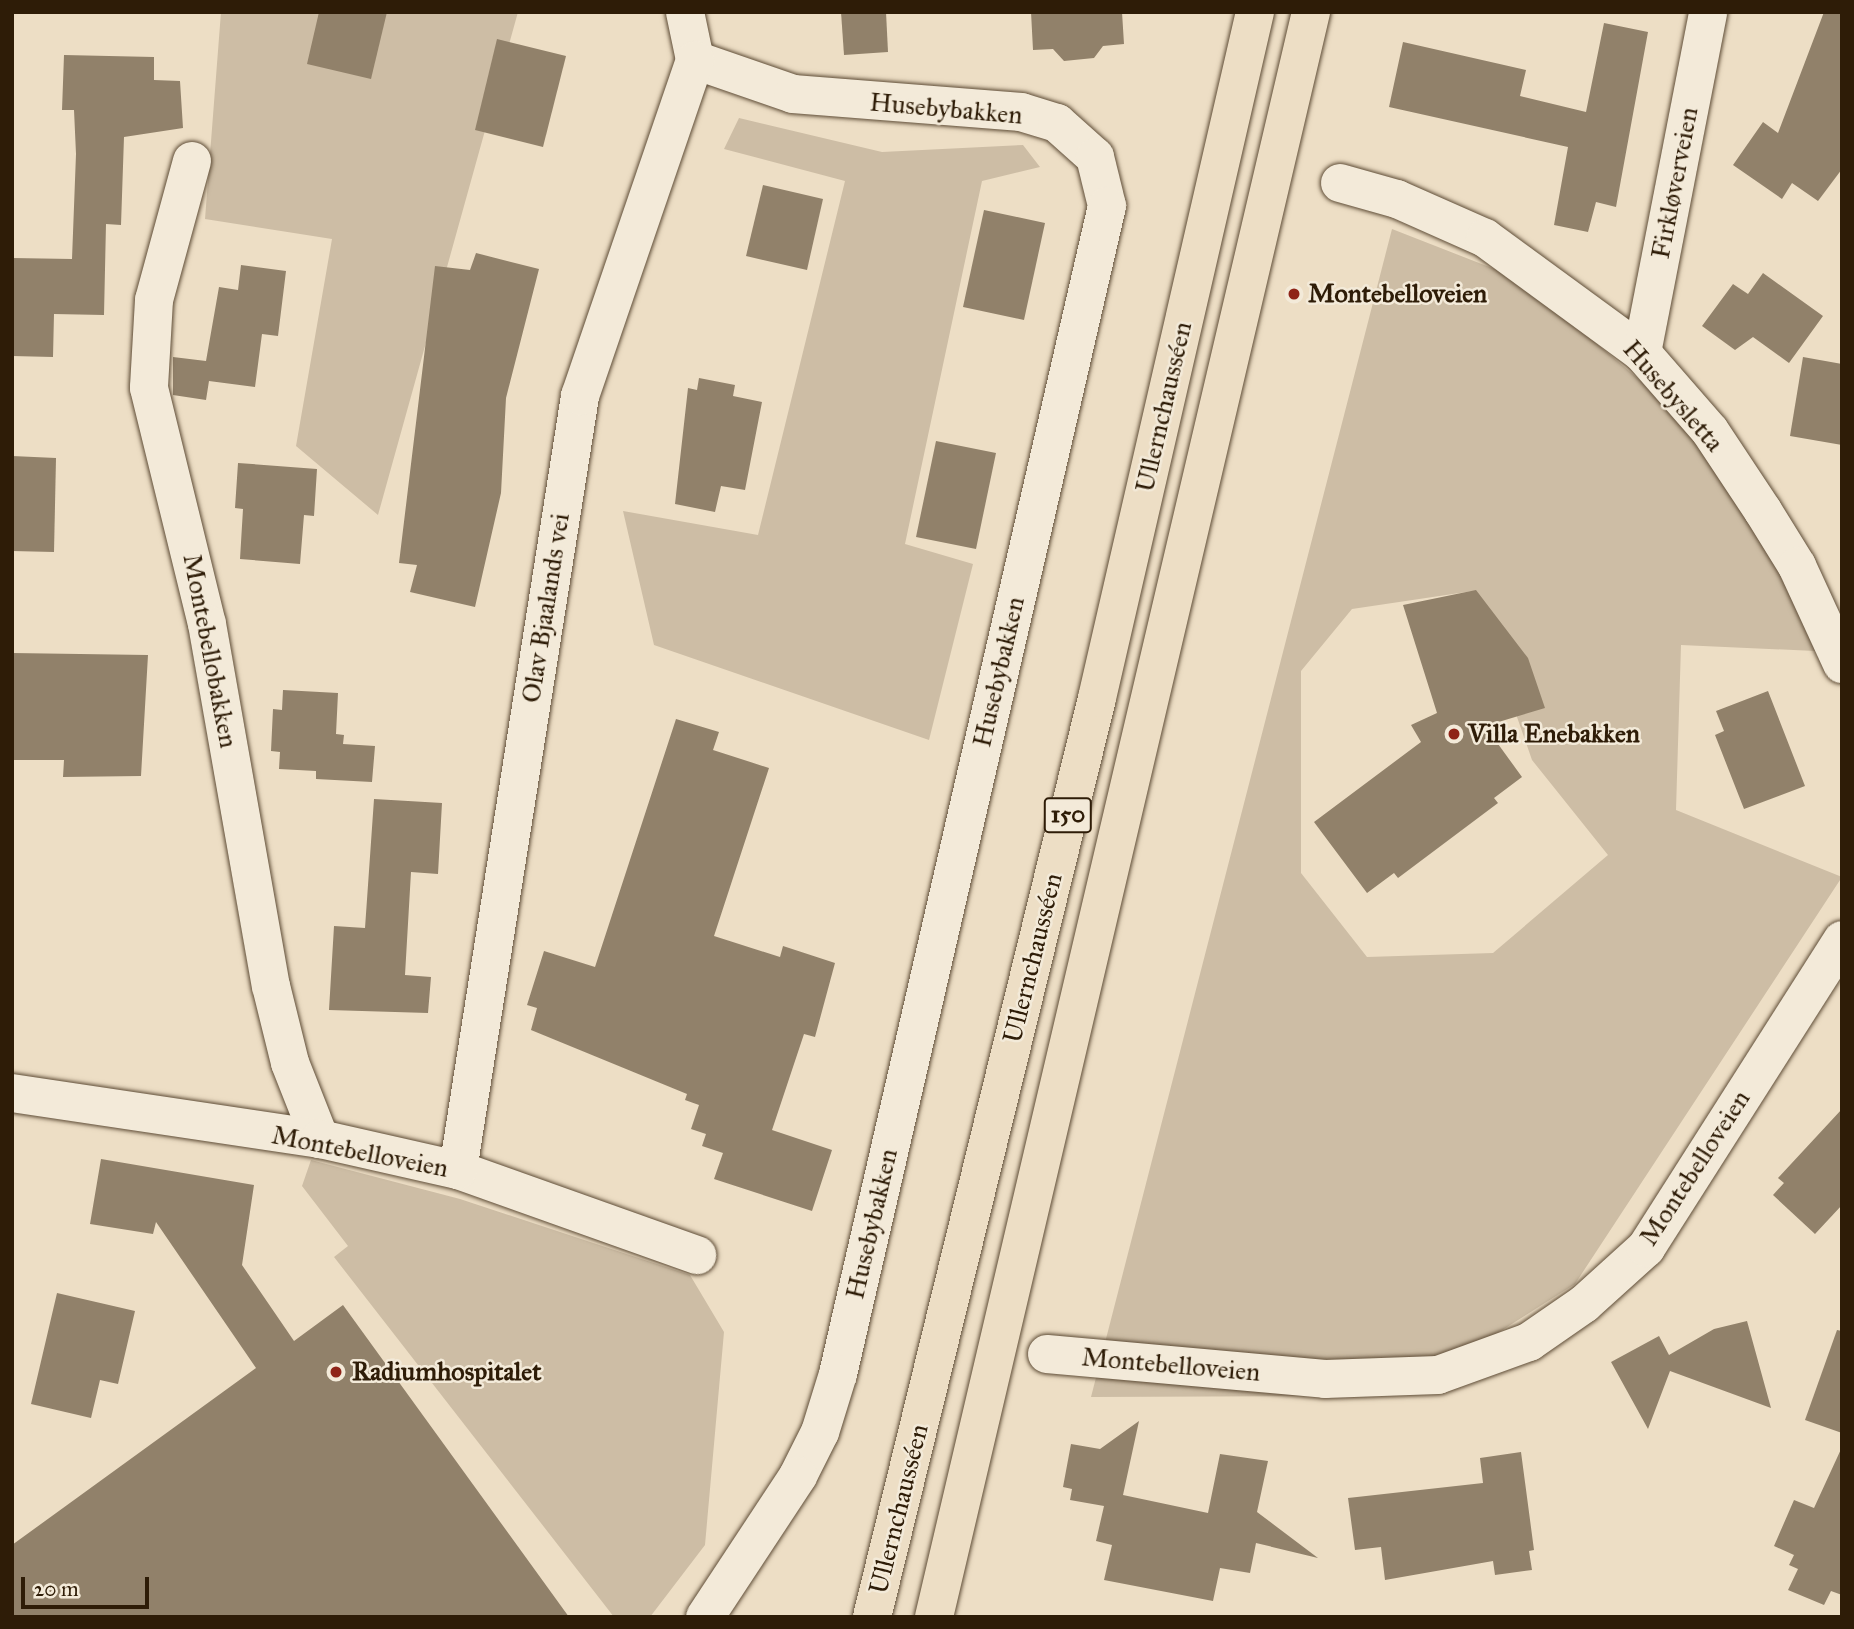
<!DOCTYPE html>
<meta charset="utf-8">
<style>
body{margin:0}
#map{position:relative;width:1854px;height:1629px;overflow:hidden;background:#eddec5;font-family:"IM FELL Great Primer",serif}
div>[style]{position:absolute}
.green>*{inset:0;background:#cdbda5}
.building>*{inset:0;background:#91816a}
.roads{filter:drop-shadow(0 0 2px #5e4c36) drop-shadow(0 0 2px #5e4c36)}
.minor>*{height:38px;margin:-19px;padding:0 19px;transform-origin:19px;border-radius:19px;background:#f3ead9}
.trunk>*{height:38px;margin:-19px;padding:0 19px;transform-origin:19px;border-radius:19px;background:#eddec5}
.dots>*{width:19px;height:19px;translate:-50% -50%;box-sizing:border-box;border:4px solid #f3ead9;border-radius:50%}
span{translate:-50% -50%;white-space:nowrap;text-align:center;line-height:1.15;-webkit-text-stroke:5px #f3ead9;paint-order:stroke}
.shield-label span{padding:2px 5px;background:#f3ead9;border:2px solid;border-radius:5px;-webkit-text-stroke-width:0}
.shield-label{font-size:24px;color:#2e1c07;font-weight:700}
.street-label{font-size:26px;color:#2e1c07}
.poi-label{font-size:26px;color:#2e1c07;font-weight:700}
.left{translate:0 -50%;text-align:left}
.frame{position:absolute;inset:0;border:14px solid #2e1c07;pointer-events:none}
.scale{position:absolute;left:21px;top:1577px;width:128px;height:32px;box-sizing:border-box;border:4px solid #2e1c07;border-top:0;padding-left:9px;font-size:21px;line-height:24px;white-space:nowrap;color:#2e1c07;-webkit-text-stroke:5px #f3ead9;paint-order:stroke}
</style>
<div id="map">
<div class="green">
<i style="clip-path:polygon(221px 12px,518px 12px,378px 515px,296px 446px,332px 239px,205px 219px)"></i>
<i style="clip-path:polygon(739px 118px,882px 152px,1023px 145px,1040px 167px,982px 181px,905px 544px,973px 564px,929px 740px,654px 645px,623px 511px,758px 535px,845px 181px,724px 149px)"></i>
<i style="clip-path:polygon(evenodd,1392px 229px,1520px 279px,1674px 409px,1773px 542px,1815px 651px,1681px 645px,1676px 810px,1842px 877px,1575px 1284px,1450px 1363px,1332px 1396px,1091px 1397px,1392px 229px,1473px 591px,1532px 760px,1608px 855px,1493px 953px,1367px 957px,1301px 873px,1301px 671px,1352px 609px,1473px 591px)"></i>
<i style="clip-path:polygon(311px 1160px,460px 1199px,690px 1275px,724px 1332px,705px 1545px,650px 1617px,614px 1617px,334px 1257px,348px 1246px,302px 1186px)"></i>
</div>
<div class="building">
<i style="clip-path:polygon(319px 12px,387px 12px,371px 79px,307px 64px)"></i>
<i style="clip-path:polygon(841px 12px,886px 12px,888px 52px,844px 55px)"></i>
<i style="clip-path:polygon(1031px 12px,1122px 12px,1124px 44px,1103px 46px,1094px 58px,1064px 61px,1053px 49px,1033px 50px)"></i>
<i style="clip-path:polygon(1824px 12px,1842px 12px,1842px 169px,1818px 201px,1792px 183px,1782px 199px,1733px 165px,1763px 122px,1778px 133px)"></i>
<i style="clip-path:polygon(1604px 23px,1648px 32px,1616px 207px,1596px 202px,1588px 232px,1554px 225px,1568px 147px,1389px 107px,1403px 42px,1526px 70px,1520px 96px,1586px 112px)"></i>
<i style="clip-path:polygon(497px 39px,566px 56px,543px 147px,475px 130px)"></i>
<i style="clip-path:polygon(64px 55px,154px 57px,154px 80px,180px 81px,183px 128px,124px 137px,121px 225px,106px 224px,104px 315px,54px 314px,53px 357px,12px 356px,12px 258px,72px 259px,76px 154px,74px 110px,62px 110px)"></i>
<i style="clip-path:polygon(763px 185px,823px 199px,807px 270px,746px 256px)"></i>
<i style="clip-path:polygon(984px 210px,1045px 223px,1024px 320px,963px 307px)"></i>
<i style="clip-path:polygon(476px 253px,539px 269px,506px 398px,501px 493px,475px 607px,410px 592px,417px 565px,399px 563px,435px 266px,470px 270px)"></i>
<i style="clip-path:polygon(241px 265px,286px 271px,278px 336px,262px 334px,255px 387px,209px 381px,206px 400px,173px 395px,173px 357px,206px 361px,219px 287px,238px 290px)"></i>
<i style="clip-path:polygon(1763px 273px,1823px 316px,1789px 363px,1753px 337px,1735px 350px,1702px 326px,1733px 284px,1748px 294px)"></i>
<i style="clip-path:polygon(1803px 357px,1842px 364px,1842px 445px,1790px 436px)"></i>
<i style="clip-path:polygon(699px 378px,735px 385px,733px 396px,762px 402px,745px 490px,721px 486px,715px 512px,675px 504px,688px 388px,697px 390px)"></i>
<i style="clip-path:polygon(936px 441px,996px 453px,976px 549px,916px 537px)"></i>
<i style="clip-path:polygon(12px 456px,56px 458px,54px 552px,12px 551px)"></i>
<i style="clip-path:polygon(238px 463px,317px 469px,314px 516px,304px 515px,300px 564px,240px 559px,243px 509px,235px 508px)"></i>
<i style="clip-path:polygon(1476px 590px,1528px 658px,1545px 708px,1485px 726px,1522px 777px,1494px 798px,1498px 803px,1398px 878px,1394px 873px,1367px 893px,1314px 822px,1421px 742px,1411px 725px,1437px 713px,1403px 605px)"></i>
<i style="clip-path:polygon(12px 653px,148px 655px,141px 776px,63px 777px,64px 760px,12px 760px)"></i>
<i style="clip-path:polygon(283px 690px,338px 693px,336px 734px,344px 735px,343px 744px,375px 746px,372px 782px,316px 779px,316px 771px,279px 769px,280px 752px,271px 751px,273px 709px,282px 710px)"></i>
<i style="clip-path:polygon(1768px 691px,1805px 786px,1744px 809px,1715px 735px,1724px 731px,1716px 711px)"></i>
<i style="clip-path:polygon(676px 719px,719px 732px,713px 750px,769px 768px,714px 936px,780px 957px,783px 946px,835px 963px,815px 1037px,804px 1034px,772px 1130px,832px 1150px,812px 1211px,714px 1179px,723px 1153px,702px 1146px,706px 1134px,691px 1129px,699px 1105px,685px 1100px,687px 1094px,531px 1030px,537px 1008px,527px 1005px,544px 951px,595px 967px)"></i>
<i style="clip-path:polygon(374px 799px,442px 803px,438px 874px,411px 872px,405px 975px,431px 977px,428px 1013px,329px 1010px,334px 926px,365px 928px)"></i>
<i style="clip-path:polygon(1842px 1109px,1842px 1205px,1815px 1234px,1773px 1195px,1784px 1183px,1778px 1178px)"></i>
<i style="clip-path:polygon(101px 1159px,254px 1185px,242px 1265px,294px 1341px,343px 1305px,569px 1617px,12px 1617px,12px 1545px,256px 1368px,156px 1222px,153px 1234px,90px 1224px)"></i>
<i style="clip-path:polygon(57px 1293px,135px 1311px,118px 1384px,100px 1380px,91px 1418px,31px 1404px)"></i>
<i style="clip-path:polygon(1747px 1321px,1771px 1408px,1670px 1371px,1648px 1429px,1611px 1362px,1659px 1336px,1669px 1355px,1714px 1329px)"></i>
<i style="clip-path:polygon(1837px 1330px,1842px 1331px,1842px 1433px,1805px 1420px)"></i>
<i style="clip-path:polygon(1139px 1421px,1123px 1495px,1208px 1513px,1220px 1454px,1268px 1461px,1257px 1512px,1318px 1558px,1256px 1543px,1250px 1573px,1220px 1568px,1213px 1601px,1104px 1580px,1112px 1545px,1096px 1541px,1104px 1506px,1070px 1500px,1072px 1489px,1063px 1487px,1071px 1444px,1100px 1449px)"></i>
<i style="clip-path:polygon(1842px 1447px,1842px 1595px,1831px 1591px,1824px 1605px,1788px 1590px,1798px 1569px,1789px 1565px,1794px 1555px,1774px 1546px,1794px 1500px,1814px 1508px)"></i>
<i style="clip-path:polygon(1521px 1452px,1534px 1550px,1529px 1551px,1532px 1570px,1495px 1575px,1493px 1561px,1385px 1580px,1381px 1547px,1355px 1550px,1348px 1498px,1483px 1483px,1480px 1458px)"></i>
</div>
<div class="roads">
<div class="minor">
<i style="left:685px;top:12px;width:49px;rotate:78.2deg"></i>
<i style="left:695px;top:60px;width:104px;rotate:19.1deg"></i>
<i style="left:793px;top:94px;width:229px;rotate:4.5deg"></i>
<i style="left:1021px;top:112px;width:38px;rotate:17deg"></i>
<i style="left:1057px;top:123px;width:51px;rotate:41.8deg"></i>
<i style="left:1095px;top:157px;width:50px;rotate:76.2deg"></i>
<i style="left:1107px;top:206px;width:1199px;rotate:102.97deg"></i>
<i style="left:838px;top:1374px;width:61px;rotate:107.2deg"></i>
<i style="left:820px;top:1432px;width:49px;rotate:116.6deg"></i>
<i style="left:798px;top:1476px;width:169px;rotate:123.4deg"></i>
<i style="left:192px;top:161px;width:144px;rotate:105.3deg"></i>
<i style="left:154px;top:300px;width:88px;rotate:93.3deg"></i>
<i style="left:149px;top:388px;width:243px;rotate:76.2deg"></i>
<i style="left:207px;top:624px;width:368px;rotate:80deg"></i>
<i style="left:271px;top:986px;width:79px;rotate:76.1deg"></i>
<i style="left:290px;top:1063px;width:82px;rotate:68.5deg"></i>
<i style="left:1340px;top:183px;width:59px;rotate:15.7deg"></i>
<i style="left:1397px;top:199px;width:96px;rotate:23.9deg"></i>
<i style="left:1485px;top:238px;width:195px;rotate:36.2deg"></i>
<i style="left:1642px;top:353px;width:103px;rotate:48.9deg"></i>
<i style="left:1710px;top:431px;width:96px;rotate:56.5deg"></i>
<i style="left:1763px;top:511px;width:65px;rotate:58.3deg"></i>
<i style="left:1797px;top:566px;width:108px;rotate:65.3deg"></i>
<i style="left:1642px;top:353px;width:347px;rotate:-79deg"></i>
<i style="left:12px;top:1093px;width:311px;rotate:8.5deg"></i>
<i style="left:320px;top:1139px;width:141px;rotate:12.7deg"></i>
<i style="left:458px;top:1170px;width:254px;rotate:19.6deg"></i>
<i style="left:458px;top:1170px;width:784px;rotate:-81.04deg"></i>
<i style="left:580px;top:396px;width:355px;rotate:-71.1deg"></i>
<i style="left:1047px;top:1354px;width:279px;rotate:5.1deg"></i>
<i style="left:1325px;top:1379px;width:113px;rotate:-2deg"></i>
<i style="left:1438px;top:1375px;width:97px;rotate:-19.9deg"></i>
<i style="left:1529px;top:1342px;width:67px;rotate:-34.6deg"></i>
<i style="left:1584px;top:1304px;width:84px;rotate:-42.1deg"></i>
<i style="left:1646px;top:1248px;width:365px;rotate:-57.5deg"></i>
</div>
<div class="trunk">
<i style="left:872px;top:1617px;width:946px;rotate:-76.24deg"></i>
<i style="left:1097px;top:698px;width:704px;rotate:-77.03deg"></i>
<i style="left:934px;top:1617px;width:1649px;rotate:-76.78deg"></i>
</div>
</div>
<div class="dots">
<i style="left:1294px;top:294px;background:#8f2418"></i>
<i style="left:1454px;top:734px;background:#8f2418"></i>
<i style="left:336px;top:1372px;background:#8f2418"></i>
</div>
<div class="shield-label">
<span style="left:1068px;top:815px">150</span>
</div>
<div class="street-label">
<span style="left:946px;top:109px;rotate:5deg">Husebybakken</span>
<span style="left:1675px;top:183px;rotate:-79deg">Firkløverveien</span>
<span style="left:1673px;top:396px;rotate:49deg">Husebysletta</span>
<span style="left:1164px;top:407px;rotate:-77deg">Ullernchausséen</span>
<span style="left:546px;top:608px;rotate:-81deg">Olav Bjaalands vei</span>
<span style="left:210px;top:651px;rotate:79deg">Montebellobakken</span>
<span style="left:999px;top:672px;rotate:-77deg">Husebybakken</span>
<span style="left:1033px;top:958px;rotate:-76deg">Ullernchausséen</span>
<span style="left:360px;top:1152px;rotate:11deg">Montebelloveien</span>
<span style="left:1695px;top:1168px;rotate:-57deg">Montebelloveien</span>
<span style="left:872px;top:1224px;rotate:-77deg">Husebybakken</span>
<span style="left:1171px;top:1365px;rotate:5deg">Montebelloveien</span>
<span style="left:899px;top:1509px;rotate:-76deg">Ullernchausséen</span>
</div>
<div class="poi-label">
<span class="left" style="left:1308px;top:294px">Montebelloveien</span>
<span class="left" style="left:1468px;top:734px">Villa Enebakken</span>
<span class="left" style="left:352px;top:1372px">Radiumhospitalet</span>
</div>
<div class="frame"></div>
<div class="scale">20 m</div>
</div>
